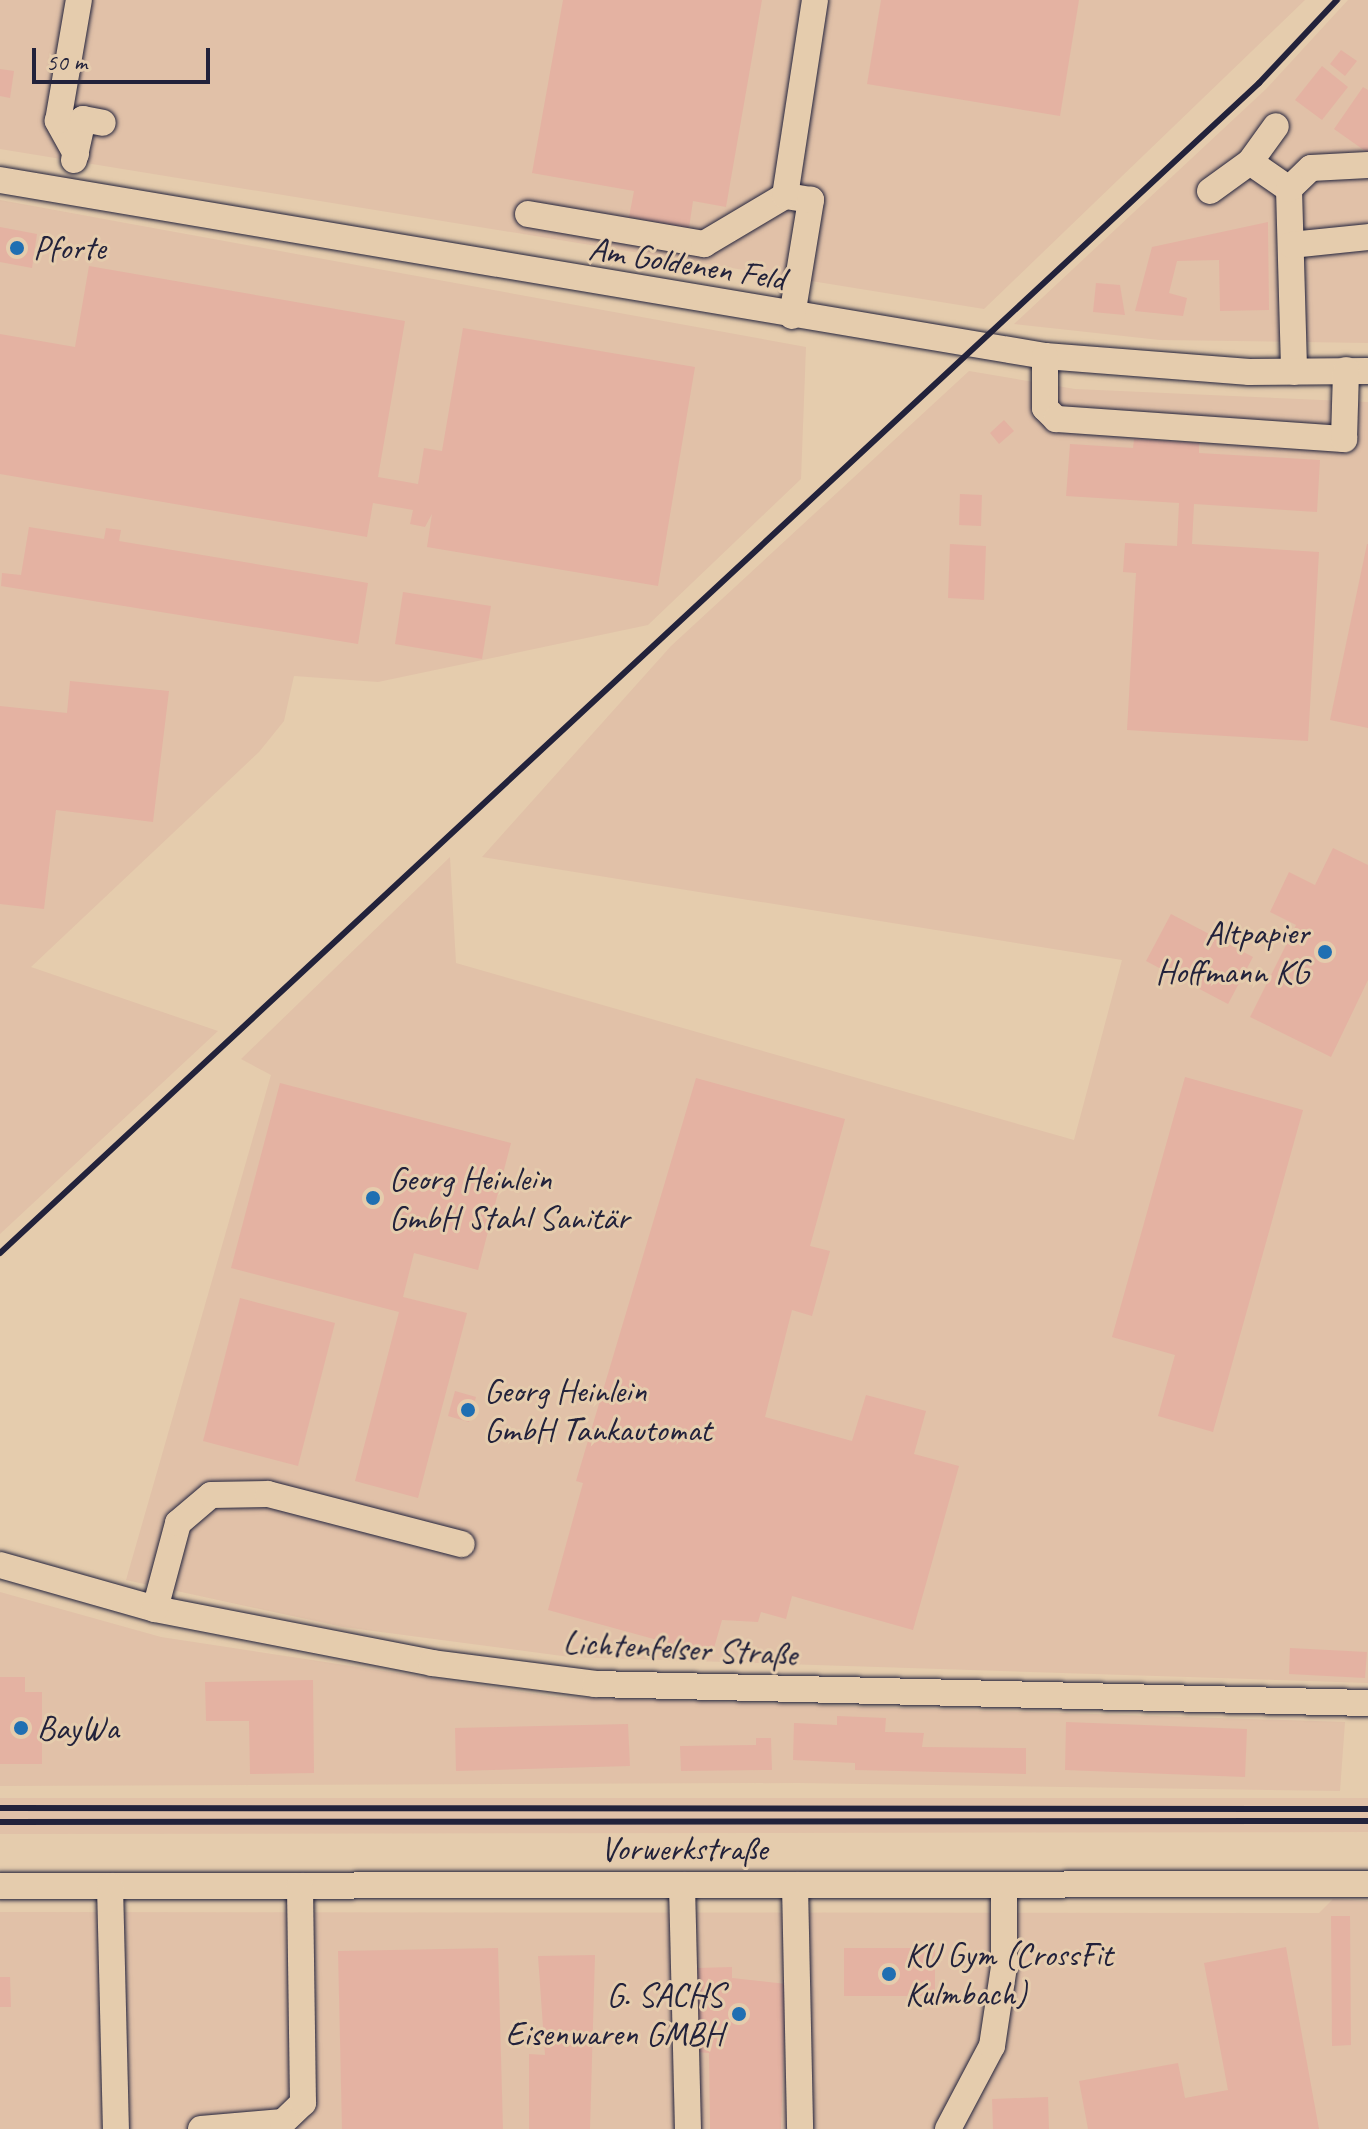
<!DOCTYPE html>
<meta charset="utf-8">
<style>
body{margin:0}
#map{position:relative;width:1368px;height:2129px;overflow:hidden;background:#e5ccad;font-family:Caveat,sans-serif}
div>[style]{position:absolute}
.built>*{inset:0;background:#e1c1a8}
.building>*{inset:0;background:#e4b2a2}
.roads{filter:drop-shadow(0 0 2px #22223b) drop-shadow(0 0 2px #22223b)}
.minor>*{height:26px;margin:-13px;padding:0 13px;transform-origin:13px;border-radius:13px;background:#e5ccad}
.rail>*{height:6px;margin:-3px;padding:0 3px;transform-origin:3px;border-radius:3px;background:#22223b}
.dots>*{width:22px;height:22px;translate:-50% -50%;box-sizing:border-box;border:4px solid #e5ccad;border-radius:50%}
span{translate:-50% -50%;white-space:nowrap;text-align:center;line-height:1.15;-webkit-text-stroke:6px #e5ccad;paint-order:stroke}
.poi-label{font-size:34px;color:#22223b}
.left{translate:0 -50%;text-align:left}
.right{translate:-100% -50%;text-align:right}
.street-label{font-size:34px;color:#22223b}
.scale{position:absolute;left:32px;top:48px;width:178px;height:36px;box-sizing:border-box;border:4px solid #22223b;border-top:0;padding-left:10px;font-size:24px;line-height:28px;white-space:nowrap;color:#22223b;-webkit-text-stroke:6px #e5ccad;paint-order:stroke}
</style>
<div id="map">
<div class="built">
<i style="clip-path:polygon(0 0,1305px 0,984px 309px,0 149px)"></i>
<i style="clip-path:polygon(1348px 0,1368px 0,1368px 343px,1160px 340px,1014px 324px,1266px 89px)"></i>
<i style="clip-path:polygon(0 200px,806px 347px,801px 479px,648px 625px,378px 682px,294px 676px,284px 721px,259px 752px,31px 967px,218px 1031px,0 1234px)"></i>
<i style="clip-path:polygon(969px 371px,1075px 389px,1368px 402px,1368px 1683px,570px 1657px,343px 1627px,126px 1580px,271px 1075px,241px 1059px,450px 857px,456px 963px,1074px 1140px,1122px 960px,482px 857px,671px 646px)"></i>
<i style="clip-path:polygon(0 1592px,161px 1637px,556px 1697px,1345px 1722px,1340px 1791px,797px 1783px,0 1786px)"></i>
<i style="clip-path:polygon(0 1798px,1368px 1798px,1368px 1832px,0 1834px)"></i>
<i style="clip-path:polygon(1333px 1899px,1368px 1901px,1368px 2129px,0 2129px,0 1912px,1319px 1913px)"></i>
</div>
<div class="building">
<i style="clip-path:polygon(563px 0,762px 0,726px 207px,693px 201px,689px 228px,629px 217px,634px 191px,532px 173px)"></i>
<i style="clip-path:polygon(881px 0,1079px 0,1060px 116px,867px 84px)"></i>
<i style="clip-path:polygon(1341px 50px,1357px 61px,1345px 76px,1330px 64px)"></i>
<i style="clip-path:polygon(1322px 66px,1348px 87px,1322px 120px,1295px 100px)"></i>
<i style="clip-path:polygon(0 69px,14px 71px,10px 98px,0 96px)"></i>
<i style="clip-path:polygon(1363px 87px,1368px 90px,1368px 153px,1334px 129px)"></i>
<i style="clip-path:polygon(1268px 222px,1269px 310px,1220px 311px,1219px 260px,1177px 261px,1169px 293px,1187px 298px,1183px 316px,1135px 311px,1152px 247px)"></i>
<i style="clip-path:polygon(0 227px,37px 234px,32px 268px,0 262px)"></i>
<i style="clip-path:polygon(89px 266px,405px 321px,378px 477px,418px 484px,424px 448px,442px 451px,463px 328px,695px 367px,658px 586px,427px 547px,432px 514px,425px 527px,410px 524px,413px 510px,373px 503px,367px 537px,0 474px,0 334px,75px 347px)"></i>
<i style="clip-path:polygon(1096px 283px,1120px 285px,1125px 315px,1093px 312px)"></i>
<i style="clip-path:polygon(1004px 420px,1014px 431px,999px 444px,990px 433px)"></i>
<i style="clip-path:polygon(1134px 439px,1199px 443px,1199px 453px,1320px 460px,1317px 512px,1194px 504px,1192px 544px,1319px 552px,1308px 741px,1127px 730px,1136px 573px,1123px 572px,1125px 543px,1177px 546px,1179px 503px,1066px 496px,1070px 444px,1133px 448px)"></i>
<i style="clip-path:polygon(960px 494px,982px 495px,981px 526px,959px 525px)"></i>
<i style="clip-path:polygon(29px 527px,104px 539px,106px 528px,121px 530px,119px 541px,368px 583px,358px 644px,1px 586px,2px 573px,21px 575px)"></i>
<i style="clip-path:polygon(950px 544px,986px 546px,984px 600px,948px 598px)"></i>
<i style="clip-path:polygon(1367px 544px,1368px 544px,1368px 728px,1330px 720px)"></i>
<i style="clip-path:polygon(403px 592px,491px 606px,482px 659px,395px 644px)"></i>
<i style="clip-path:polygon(70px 681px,169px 691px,153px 822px,56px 810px,44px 909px,0 904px,0 706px,67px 713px)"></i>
<i style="clip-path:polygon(1333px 848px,1368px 865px,1368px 980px,1331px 1057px,1250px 1017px,1296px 925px,1270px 912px,1289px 872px,1315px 885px)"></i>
<i style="clip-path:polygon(1171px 914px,1253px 957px,1228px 1004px,1146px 961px)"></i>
<i style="clip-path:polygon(1185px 1077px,1303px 1110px,1213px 1432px,1158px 1416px,1175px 1355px,1112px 1337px)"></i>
<i style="clip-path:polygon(696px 1078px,845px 1119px,810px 1246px,830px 1251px,812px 1316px,792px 1310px,765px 1417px,852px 1441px,866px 1395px,926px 1411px,914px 1454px,959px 1466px,913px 1630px,792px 1596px,786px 1619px,761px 1612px,758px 1622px,722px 1620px,712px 1655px,548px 1610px,583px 1483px,576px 1481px)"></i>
<i style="clip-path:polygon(280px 1083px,511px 1143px,478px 1270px,414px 1253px,403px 1297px,467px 1313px,418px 1498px,355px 1481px,399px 1312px,231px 1268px)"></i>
<i style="clip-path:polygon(240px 1298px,335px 1323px,298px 1466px,203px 1441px)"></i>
<i style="clip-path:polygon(455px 1391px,476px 1397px,469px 1422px,448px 1416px)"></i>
<i style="clip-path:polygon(1290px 1648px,1367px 1652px,1365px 1678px,1289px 1674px)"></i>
<i style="clip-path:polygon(0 1677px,25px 1677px,25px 1692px,42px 1692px,42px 1764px,0 1764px)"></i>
<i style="clip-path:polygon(313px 1680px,314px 1773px,250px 1774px,249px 1721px,206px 1721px,205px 1682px)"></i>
<i style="clip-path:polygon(837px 1716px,886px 1718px,885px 1732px,924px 1733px,922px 1747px,1026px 1748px,1026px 1774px,855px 1770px,855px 1763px,793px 1760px,794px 1723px,837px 1725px)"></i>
<i style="clip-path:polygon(1066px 1722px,1247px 1729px,1245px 1777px,1065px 1770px)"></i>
<i style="clip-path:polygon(628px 1724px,630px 1766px,456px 1771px,455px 1728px)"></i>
<i style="clip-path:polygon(756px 1738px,771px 1738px,772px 1770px,681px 1771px,680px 1746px,756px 1745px)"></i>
<i style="clip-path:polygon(1331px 1916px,1350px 1916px,1351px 2045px,1332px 2046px)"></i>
<i style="clip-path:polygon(1286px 1947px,1319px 2129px,1088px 2129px,1079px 2081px,1178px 2063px,1185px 2098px,1228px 2090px,1204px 1963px)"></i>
<i style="clip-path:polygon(498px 1948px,503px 2129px,342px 2129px,338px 1951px)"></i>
<i style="clip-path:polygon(844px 1948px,935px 1948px,935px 1996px,844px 1996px)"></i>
<i style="clip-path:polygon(595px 1955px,590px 2129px,529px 2129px,529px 2054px,545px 2055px,538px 1956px)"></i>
<i style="clip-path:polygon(732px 1967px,732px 1978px,786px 1984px,781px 2129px,710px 2129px,709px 2053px,697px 2052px,697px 1968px)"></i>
<i style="clip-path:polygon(0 1977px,10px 1977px,11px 2007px,0 2007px)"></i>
<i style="clip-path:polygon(1048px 2097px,1049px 2129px,993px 2129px,992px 2099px)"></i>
</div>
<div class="roads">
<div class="minor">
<i style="left:76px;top:154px;width:38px;rotate:-119deg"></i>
<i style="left:58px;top:121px;width:123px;rotate:-80.2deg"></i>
<i style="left:74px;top:160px;width:42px;rotate:-77.6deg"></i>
<i style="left:83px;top:119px;width:20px;rotate:11deg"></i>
<i style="left:1250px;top:162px;width:47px;rotate:34.7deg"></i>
<i style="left:1289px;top:189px;width:183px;rotate:88.4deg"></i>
<i style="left:0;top:180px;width:1060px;rotate:9.56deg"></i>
<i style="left:1045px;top:356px;width:205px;rotate:4.5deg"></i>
<i style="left:1249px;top:372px;width:119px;rotate:-0.5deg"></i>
<i style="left:1289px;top:189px;width:30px;rotate:-44deg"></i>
<i style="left:1311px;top:168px;width:57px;rotate:-3deg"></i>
<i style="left:1210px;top:191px;width:49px;rotate:-35.9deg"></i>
<i style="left:1250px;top:162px;width:44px;rotate:-54.2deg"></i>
<i style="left:528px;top:214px;width:179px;rotate:9.7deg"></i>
<i style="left:704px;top:244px;width:94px;rotate:-30.7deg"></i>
<i style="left:1291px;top:245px;width:77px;rotate:-5.9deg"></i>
<i style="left:792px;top:316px;width:118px;rotate:-80.7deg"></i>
<i style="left:811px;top:200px;width:26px;rotate:-171deg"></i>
<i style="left:785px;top:196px;width:198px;rotate:-81.3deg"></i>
<i style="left:1045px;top:356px;width:52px;rotate:90deg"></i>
<i style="left:1045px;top:408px;width:16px;rotate:45deg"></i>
<i style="left:1056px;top:419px;width:289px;rotate:4deg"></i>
<i style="left:1344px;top:439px;width:69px;rotate:-88.3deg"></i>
<i style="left:0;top:1565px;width:161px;rotate:15.8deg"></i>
<i style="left:155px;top:1609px;width:282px;rotate:11deg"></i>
<i style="left:432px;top:1663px;width:164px;rotate:7.3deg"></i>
<i style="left:595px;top:1684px;width:773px;rotate:1.41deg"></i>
<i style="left:155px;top:1609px;width:89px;rotate:-75deg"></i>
<i style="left:178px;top:1523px;width:43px;rotate:-40.3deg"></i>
<i style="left:211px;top:1495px;width:57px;rotate:-1deg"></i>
<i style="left:268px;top:1494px;width:200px;rotate:14.5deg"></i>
<i style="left:682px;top:1885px;width:244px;rotate:88.6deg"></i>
<i style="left:795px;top:1885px;width:244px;rotate:88.8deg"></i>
<i style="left:0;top:1886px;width:1368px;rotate:-0.08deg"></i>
<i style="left:110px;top:1886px;width:243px;rotate:88.6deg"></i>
<i style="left:201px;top:2129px;width:82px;rotate:-4.9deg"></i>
<i style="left:283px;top:2122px;width:28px;rotate:-44deg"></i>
<i style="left:303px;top:2103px;width:217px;rotate:-90.8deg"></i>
<i style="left:948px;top:2129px;width:94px;rotate:-62.1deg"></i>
<i style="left:992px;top:2046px;width:80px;rotate:-81.4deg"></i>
<i style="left:1004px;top:1967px;width:82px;rotate:-90deg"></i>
</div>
</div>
<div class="rail">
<i style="left:0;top:1253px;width:1719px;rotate:-42.9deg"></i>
<i style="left:1259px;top:83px;width:114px;rotate:-46.8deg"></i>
<i style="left:0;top:1808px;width:1368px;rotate:0.04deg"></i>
<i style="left:0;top:1822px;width:1368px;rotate:-0.04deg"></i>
</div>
<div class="dots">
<i style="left:17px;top:248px;background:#1f6fb2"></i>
<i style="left:1325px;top:952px;background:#1f6fb2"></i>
<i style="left:373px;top:1198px;background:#1f6fb2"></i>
<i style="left:468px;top:1410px;background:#1f6fb2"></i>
<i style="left:21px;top:1728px;background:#1f6fb2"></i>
<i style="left:889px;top:1974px;background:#1f6fb2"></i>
<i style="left:739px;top:2014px;background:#1f6fb2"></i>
</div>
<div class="poi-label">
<span class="left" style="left:33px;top:248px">Pforte</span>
<span class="right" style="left:1309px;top:952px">Altpapier<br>Hoffmann KG</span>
<span class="left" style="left:389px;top:1198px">Georg Heinlein<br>GmbH Stahl Sanitär</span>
<span class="left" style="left:484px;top:1410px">Georg Heinlein<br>GmbH Tankautomat</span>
<span class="left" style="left:37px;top:1728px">BayWa</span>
<span class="left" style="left:905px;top:1974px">KU Gym (CrossFit<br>Kulmbach)</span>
<span class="right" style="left:723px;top:2014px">G. SACHS<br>Eisenwaren GMBH</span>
</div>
<div class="street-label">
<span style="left:687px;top:263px;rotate:9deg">Am Goldenen Feld</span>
<span style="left:680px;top:1648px;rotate:3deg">Lichtenfelser Straße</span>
<span style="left:684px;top:1849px">Vorwerkstraße</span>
</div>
<div class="scale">50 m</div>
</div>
